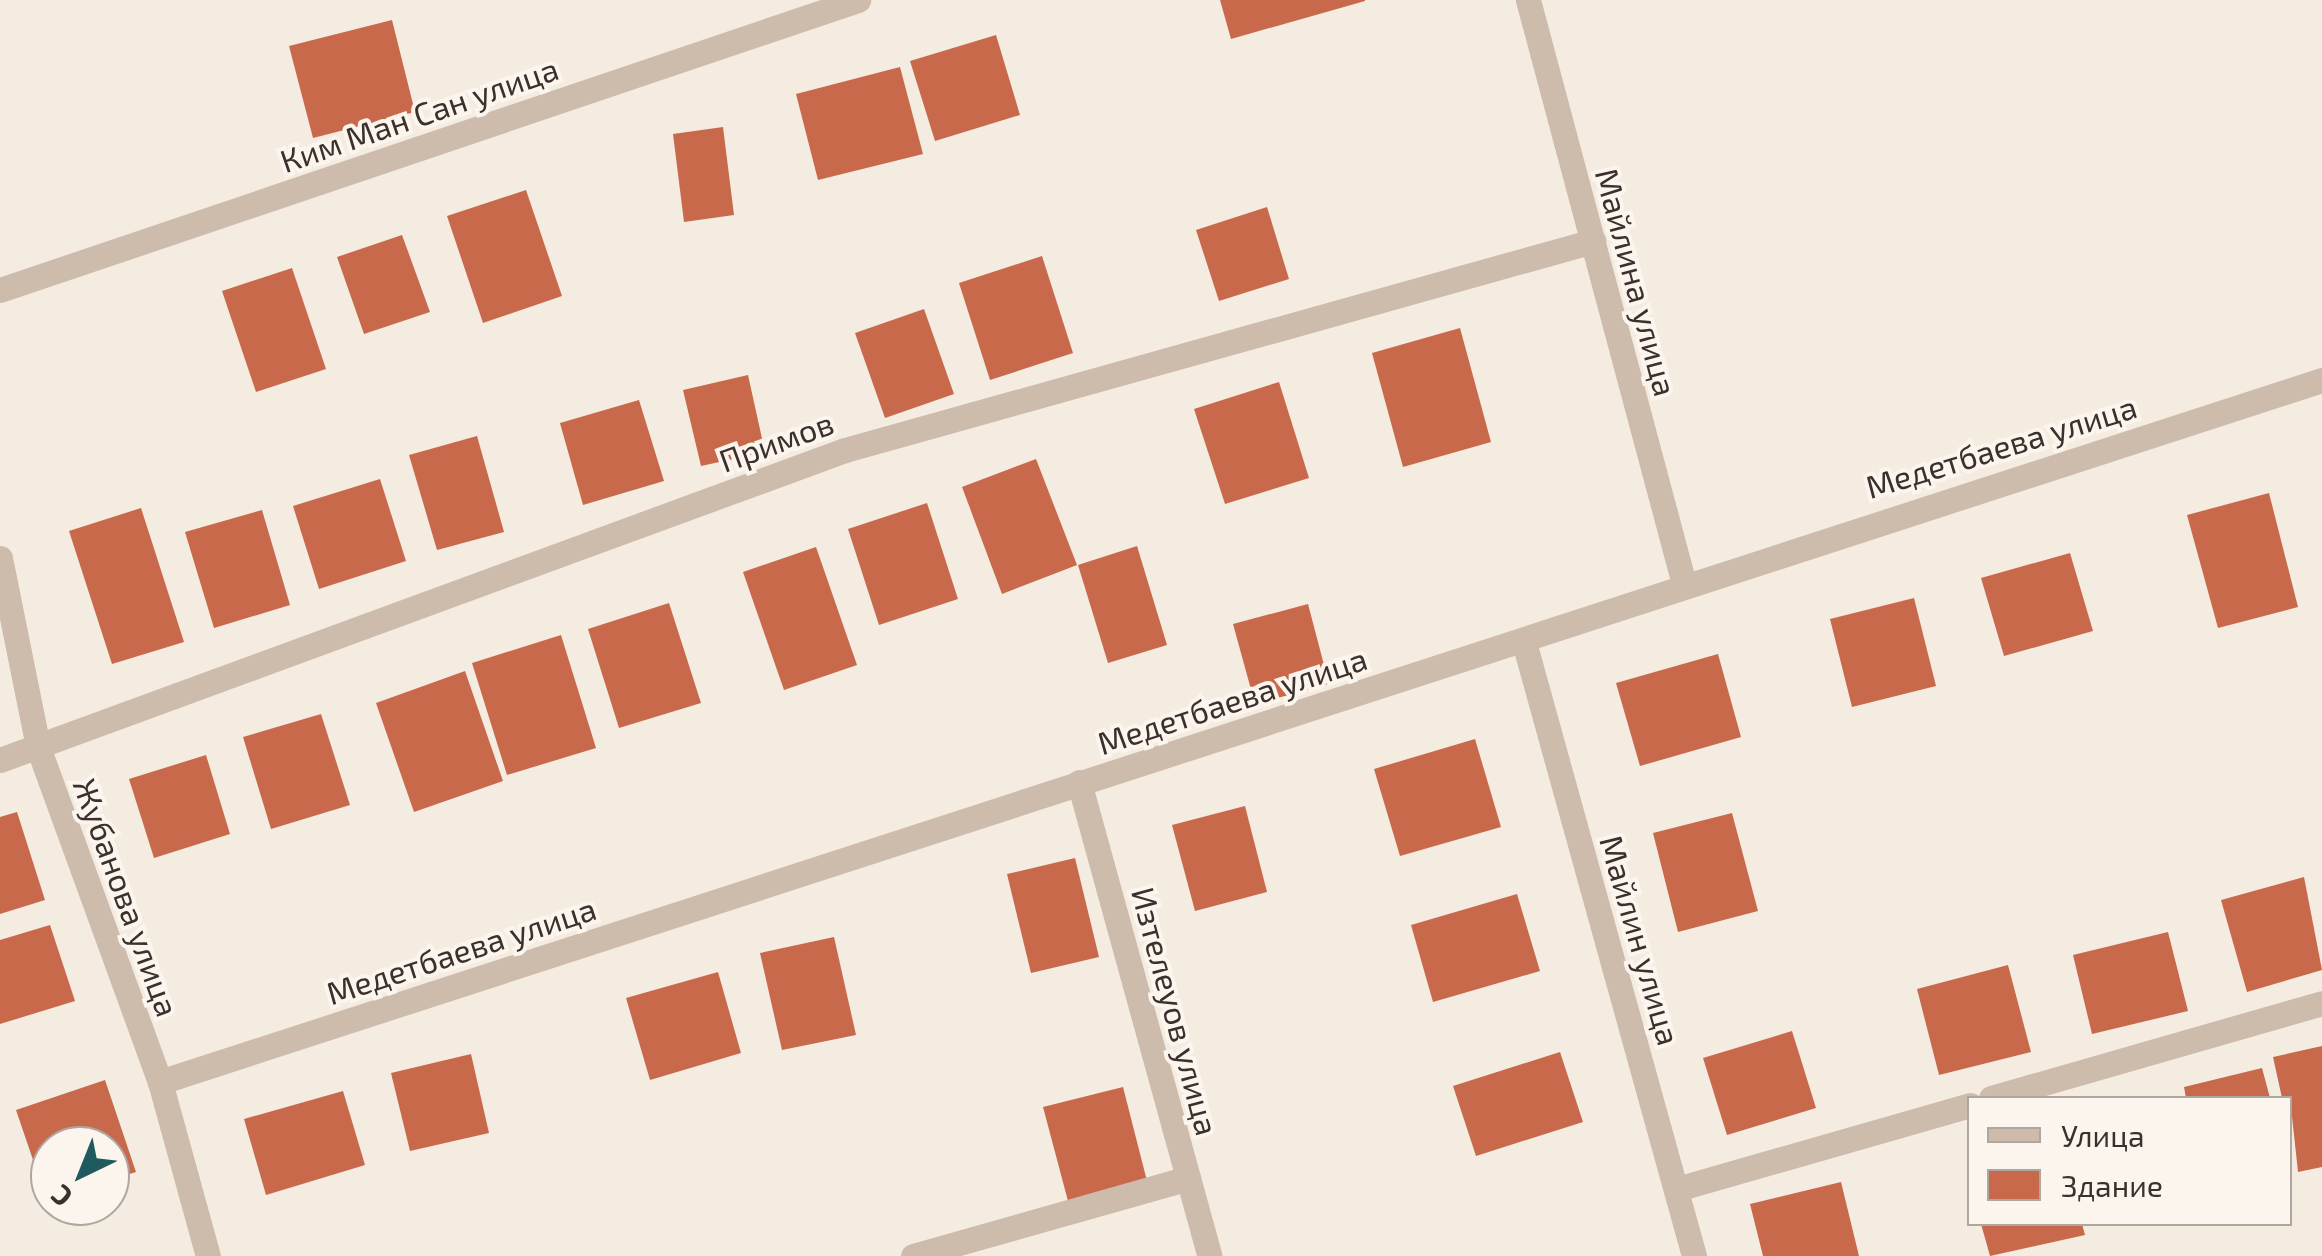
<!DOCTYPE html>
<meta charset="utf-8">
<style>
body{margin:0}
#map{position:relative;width:2322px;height:1256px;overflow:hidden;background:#f4ebe1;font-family:"Exo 2",sans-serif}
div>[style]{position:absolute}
.building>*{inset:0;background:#c8694b}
.street>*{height:25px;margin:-12.5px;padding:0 12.5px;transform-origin:12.5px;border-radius:12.5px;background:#cdbbac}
span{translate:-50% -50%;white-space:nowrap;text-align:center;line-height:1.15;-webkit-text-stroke:8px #fbf5ee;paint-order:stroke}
.street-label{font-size:32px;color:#3b302b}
.legend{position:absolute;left:1967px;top:1096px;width:325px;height:130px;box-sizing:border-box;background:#fbf5ee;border:2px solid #aea6a0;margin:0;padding:12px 18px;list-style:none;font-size:30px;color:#3b302b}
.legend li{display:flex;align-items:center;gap:20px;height:50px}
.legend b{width:50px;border:2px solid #aea6a0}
.north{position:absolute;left:30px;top:1126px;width:100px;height:100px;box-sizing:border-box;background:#fbf5ee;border:2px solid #aea6a0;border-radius:50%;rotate:223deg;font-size:28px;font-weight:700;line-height:40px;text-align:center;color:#3b302b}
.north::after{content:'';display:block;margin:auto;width:35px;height:45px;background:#1f5a5e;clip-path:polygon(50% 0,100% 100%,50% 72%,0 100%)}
</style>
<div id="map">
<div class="building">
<i style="clip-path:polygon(1220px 0,1365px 0,1365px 1px,1231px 39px)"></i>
<i style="clip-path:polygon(392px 20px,415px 112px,313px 138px,289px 46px)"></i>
<i style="clip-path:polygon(996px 35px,1020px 115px,935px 141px,910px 61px)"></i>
<i style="clip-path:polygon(900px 67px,923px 154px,818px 180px,796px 94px)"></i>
<i style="clip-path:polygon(723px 127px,734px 215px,684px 222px,673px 134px)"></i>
<i style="clip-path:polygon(526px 190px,562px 296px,483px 323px,447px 216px)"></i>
<i style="clip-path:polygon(1267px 207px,1289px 279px,1219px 301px,1196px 230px)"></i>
<i style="clip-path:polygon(402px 235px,430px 312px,364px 334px,337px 257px)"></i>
<i style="clip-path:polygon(1042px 256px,1073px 353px,990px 380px,959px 283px)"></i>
<i style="clip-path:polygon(292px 268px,326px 369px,256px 392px,222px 291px)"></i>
<i style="clip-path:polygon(924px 309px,954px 394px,885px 418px,855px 333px)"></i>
<i style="clip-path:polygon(1460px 328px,1491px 442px,1403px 467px,1372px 353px)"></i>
<i style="clip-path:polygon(748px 375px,765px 452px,701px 466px,683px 390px)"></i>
<i style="clip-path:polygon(1279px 382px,1309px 478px,1225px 504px,1194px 409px)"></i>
<i style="clip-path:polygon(639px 400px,664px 481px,583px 505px,560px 423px)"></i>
<i style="clip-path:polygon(477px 436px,504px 532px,437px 550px,409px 455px)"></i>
<i style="clip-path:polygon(1036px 459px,1077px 565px,1002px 594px,962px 487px)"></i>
<i style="clip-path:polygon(380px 479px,406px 561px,319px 589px,293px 506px)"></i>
<i style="clip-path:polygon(2269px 493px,2298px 607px,2218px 628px,2187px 515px)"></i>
<i style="clip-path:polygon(927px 503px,958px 599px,879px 625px,848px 529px)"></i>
<i style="clip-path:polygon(141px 508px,184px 642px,112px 664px,69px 531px)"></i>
<i style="clip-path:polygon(262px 510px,290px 605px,214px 628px,185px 532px)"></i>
<i style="clip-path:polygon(1137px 546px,1167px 645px,1108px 663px,1078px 565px)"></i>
<i style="clip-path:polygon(816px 547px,857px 665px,784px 690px,743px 572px)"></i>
<i style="clip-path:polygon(2070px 553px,2093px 631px,2004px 656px,1981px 578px)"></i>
<i style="clip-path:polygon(1914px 598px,1936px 686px,1852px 707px,1830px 619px)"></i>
<i style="clip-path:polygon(669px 603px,701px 703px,619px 728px,588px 629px)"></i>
<i style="clip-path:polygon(1308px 604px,1329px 684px,1255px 704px,1233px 624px)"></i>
<i style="clip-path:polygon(561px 635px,596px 748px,507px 775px,472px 663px)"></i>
<i style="clip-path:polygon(1718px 654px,1741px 737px,1640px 766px,1616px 683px)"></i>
<i style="clip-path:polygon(465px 671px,503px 781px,414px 812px,376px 703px)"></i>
<i style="clip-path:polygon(321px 714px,350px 805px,271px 829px,243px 737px)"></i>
<i style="clip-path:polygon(1475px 739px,1501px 827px,1400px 856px,1374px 769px)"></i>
<i style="clip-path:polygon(206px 755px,230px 834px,154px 858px,129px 779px)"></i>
<i style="clip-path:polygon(1245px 806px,1267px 892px,1195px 911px,1172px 825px)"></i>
<i style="clip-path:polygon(17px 812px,45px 900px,0 914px,0 817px)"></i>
<i style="clip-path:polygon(1732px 813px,1758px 911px,1678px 932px,1653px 833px)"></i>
<i style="clip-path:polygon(1075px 858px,1099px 957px,1031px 973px,1007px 874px)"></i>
<i style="clip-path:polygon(2304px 877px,2322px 970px,2247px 992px,2221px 900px)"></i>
<i style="clip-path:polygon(1517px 894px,1540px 971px,1433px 1002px,1411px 925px)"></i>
<i style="clip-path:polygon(50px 925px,75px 1001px,0 1024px,0 940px)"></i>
<i style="clip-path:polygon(2168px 932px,2188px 1011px,2092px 1034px,2073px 955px)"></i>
<i style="clip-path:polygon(834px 937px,856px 1035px,782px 1050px,760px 953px)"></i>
<i style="clip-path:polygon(2008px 965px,2031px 1052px,1939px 1075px,1917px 989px)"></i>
<i style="clip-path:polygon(718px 972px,741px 1053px,650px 1080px,626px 998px)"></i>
<i style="clip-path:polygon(1792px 1031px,1816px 1108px,1727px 1135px,1703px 1058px)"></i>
<i style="clip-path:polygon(2322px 1046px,2322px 1167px,2298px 1172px,2290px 1098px,2282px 1098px,2273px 1057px)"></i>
<i style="clip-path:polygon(1560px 1052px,1583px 1122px,1476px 1156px,1453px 1086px)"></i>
<i style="clip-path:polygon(471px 1054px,489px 1133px,410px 1151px,391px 1073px)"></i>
<i style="clip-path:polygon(2262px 1068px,2270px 1098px,2186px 1098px,2184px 1087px)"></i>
<i style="clip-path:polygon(105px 1080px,136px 1172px,110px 1180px,110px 1146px,50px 1146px,47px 1201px,16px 1110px)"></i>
<i style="clip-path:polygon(1123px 1087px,1147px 1181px,1068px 1201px,1043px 1107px)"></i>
<i style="clip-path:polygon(343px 1091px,365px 1165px,266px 1195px,244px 1119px)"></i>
<i style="clip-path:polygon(1841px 1182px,1859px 1256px,1763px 1256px,1750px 1204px)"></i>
<i style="clip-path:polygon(1981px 1224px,2082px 1224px,2085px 1235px,1990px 1256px)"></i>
</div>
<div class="street">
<i style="left:1528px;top:0;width:600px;rotate:75.04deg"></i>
<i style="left:0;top:290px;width:906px;rotate:-18.68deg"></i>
<i style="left:0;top:558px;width:193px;rotate:78.6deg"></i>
<i style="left:38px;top:747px;width:357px;rotate:70deg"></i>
<i style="left:160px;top:1082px;width:180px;rotate:74.6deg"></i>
<i style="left:1524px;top:642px;width:637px;rotate:74.52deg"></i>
<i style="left:0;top:760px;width:900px;rotate:-20.15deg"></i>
<i style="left:845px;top:450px;width:777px;rotate:-15.61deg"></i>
<i style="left:1079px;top:782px;width:492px;rotate:74.6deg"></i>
<i style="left:160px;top:1082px;width:2273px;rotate:-17.99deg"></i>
<i style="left:1991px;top:1098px;width:344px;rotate:-16deg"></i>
<i style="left:1677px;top:1189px;width:305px;rotate:-16deg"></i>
<i style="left:913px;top:1256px;width:286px;rotate:-15.8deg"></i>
</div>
<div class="street-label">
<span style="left:419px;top:114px;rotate:-19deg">Ким Ман Сан улица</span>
<span style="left:1637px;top:282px;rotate:75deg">Майлина улица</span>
<span style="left:776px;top:441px;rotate:-20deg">Примов</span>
<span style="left:2001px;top:446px;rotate:-17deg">Медетбаева улица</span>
<span style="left:1232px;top:700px;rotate:-18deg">Медетбаева улица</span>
<span style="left:127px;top:897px;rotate:70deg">Жубанова улица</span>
<span style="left:1641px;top:940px;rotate:74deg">Майлин улица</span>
<span style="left:461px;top:950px;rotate:-18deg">Медетбаева улица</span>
<span style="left:1176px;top:1011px;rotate:75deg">Изтелеуов улица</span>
</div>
<ul class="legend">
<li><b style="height:12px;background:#cdbbac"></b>Улица</li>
<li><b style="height:28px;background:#c8694b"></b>Здание</li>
</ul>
<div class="north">С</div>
</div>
